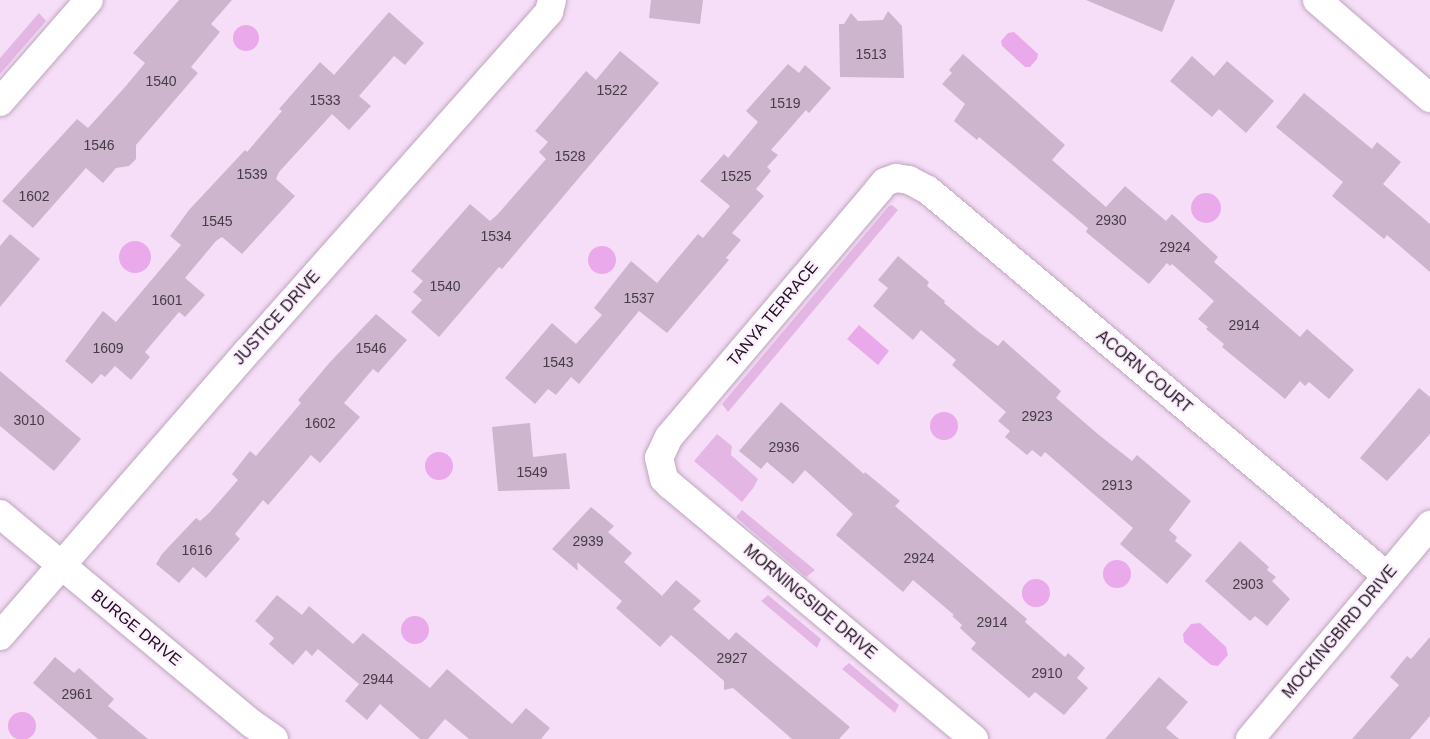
<!DOCTYPE html>
<style>
body{margin:0}
#map{position:relative;width:1430px;height:739px;overflow:hidden;background:#f7def8;font-family:Arial,sans-serif}
div>[style]{position:absolute}
.green>*{inset:0;background:#e3b6e4}
.water>*{inset:0;background:#e9a9eb}
.round{border-radius:50%}
.building>*{inset:0;background:#cdb5ce}
.roads{filter:drop-shadow(0 0 2px #bea6be) drop-shadow(0 0 2px #bea6be)}
.minor>*{height:28px;margin:-14px;padding:0 14px;transform-origin:14px;border-radius:14px;background:#fff}
span{translate:-50% -50%;white-space:nowrap;text-align:center;line-height:1.15;-webkit-text-stroke:4.5px #feefff;paint-order:stroke}
.number-label{font-size:14px;color:#473b47}
.number-label span{-webkit-text-stroke-width:0}
.street-label{font-size:16px;color:#1a121a}
</style>
<div id="map">
<div class="green">
<i style="clip-path:polygon(39px 13px,46px 21px,0 74px,0 58px)"></i>
<i style="clip-path:polygon(892px 205px,898px 210px,728px 412px,722px 404px,889px 206px)"></i>
<i style="clip-path:polygon(717px 434px,732px 446px,731px 455px,758px 479px,754px 487px,742px 502px,694px 461px)"></i>
<i style="clip-path:polygon(742px 510px,815px 570px,806px 577px,736px 517px)"></i>
<i style="clip-path:polygon(768px 595px,821px 639px,817px 648px,761px 601px)"></i>
<i style="clip-path:polygon(849px 663px,899px 705px,895px 713px,842px 669px)"></i>
</div>
<div class="water">
<i class="round" style="left:233px;top:25px;width:26px;height:26px"></i>
<i style="clip-path:polygon(1014px 32px,1038px 54px,1037px 59px,1030px 67px,1025px 67px,1002px 46px,1001px 41px,1008px 33px)"></i>
<i class="round" style="left:1191px;top:193px;width:30px;height:30px"></i>
<i class="round" style="left:119px;top:241px;width:32px;height:32px"></i>
<i class="round" style="left:588px;top:246px;width:28px;height:28px"></i>
<i style="clip-path:polygon(859px 325px,889px 351px,878px 365px,847px 339px)"></i>
<i class="round" style="left:930px;top:412px;width:28px;height:28px"></i>
<i class="round" style="left:425px;top:452px;width:28px;height:28px"></i>
<i class="round" style="left:1103px;top:560px;width:28px;height:28px"></i>
<i class="round" style="left:1022px;top:579px;width:28px;height:28px"></i>
<i class="round" style="left:401px;top:616px;width:28px;height:28px"></i>
<i style="clip-path:polygon(1200px 623px,1226px 647px,1228px 655px,1218px 666px,1211px 665px,1184px 642px,1183px 634px,1191px 624px)"></i>
<i class="round" style="left:8px;top:712px;width:28px;height:28px"></i>
</div>
<div class="building">
<i style="clip-path:polygon(179px 0,232px 0,211px 24px,220px 32px,191px 67px,198px 73px,136px 145px,136px 159px,129px 166px,116px 168px,103px 183px,86px 168px,33px 228px,2px 201px,77px 119px,88px 128px,125px 87px,145px 63px,133px 53px)"></i>
<i style="clip-path:polygon(651px 0,703px 0,700px 24px,649px 18px)"></i>
<i style="clip-path:polygon(1086px 0,1175px 0,1162px 32px)"></i>
<i style="clip-path:polygon(888px 11px,902px 26px,904px 78px,840px 77px,839px 24px,844px 24px,851px 13px,858px 21px,883px 20px)"></i>
<i style="clip-path:polygon(389px 12px,424px 43px,405px 65px,394px 56px,359px 96px,371px 106px,349px 130px,332px 114px,279px 172px,276px 179px,295px 196px,242px 254px,222px 237px,216px 241px,185px 278px,205px 295px,185px 317px,179px 312px,145px 352px,150px 357px,131px 380px,115px 366px,105px 377px,101px 374px,92px 384px,65px 361px,103px 311px,116px 322px,181px 245px,170px 236px,189px 210px,245px 150px,247px 152px,282px 111px,279px 109px,320px 62px,334px 75px)"></i>
<i style="clip-path:polygon(620px 51px,659px 83px,502px 269px,499px 267px,439px 337px,411px 312px,422px 300px,413px 292px,423px 281px,411px 271px,470px 204px,490px 221px,497px 215px,546px 159px,539px 152px,548px 142px,535px 131px,586px 71px,596px 80px)"></i>
<i style="clip-path:polygon(963px 54px,1065px 145px,1052px 160px,1106px 207px,1125px 186px,1166px 221px,1172px 214px,1218px 257px,1214px 262px,1300px 337px,1307px 329px,1354px 370px,1329px 399px,1309px 382px,1305px 386px,1300px 381px,1285px 399px,1222px 347px,1224px 344px,1206px 329px,1208px 327px,1198px 319px,1214px 301px,1172px 264px,1170px 266px,1167px 263px,1149px 284px,1086px 232px,1088px 228px,979px 137px,977px 140px,954px 121px,965px 104px,942px 84px,952px 73px,949px 70px)"></i>
<i style="clip-path:polygon(1192px 56px,1214px 76px,1227px 61px,1274px 101px,1246px 133px,1219px 109px,1212px 117px,1170px 81px)"></i>
<i style="clip-path:polygon(788px 64px,799px 73px,805px 65px,831px 88px,809px 113px,806px 110px,771px 150px,778px 155px,767px 167px,771px 171px,756px 189px,764px 196px,732px 233px,741px 240px,726px 258px,729px 260px,667px 333px,639px 311px,579px 384px,571px 377px,556px 395px,548px 389px,535px 404px,505px 378px,552px 323px,576px 344px,602px 315px,594px 308px,631px 261px,657px 283px,698px 234px,703px 238px,730px 206px,700px 181px,724px 154px,728px 158px,758px 122px,746px 111px)"></i>
<i style="clip-path:polygon(1304px 93px,1372px 149px,1377px 142px,1401px 162px,1383px 184px,1430px 224px,1430px 272px,1387px 235px,1384px 239px,1332px 196px,1343px 182px,1276px 127px)"></i>
<i style="clip-path:polygon(10px 234px,40px 259px,0 307px,0 246px)"></i>
<i style="clip-path:polygon(898px 256px,929px 282px,927px 286px,945px 301px,944px 303px,980px 333px,998px 346px,1003px 340px,1061px 391px,1056px 398px,1099px 435px,1132px 461px,1137px 455px,1191px 501px,1169px 530px,1177px 537px,1175px 541px,1192px 555px,1167px 584px,1120px 544px,1133px 528px,1045px 452px,1041px 457px,1032px 450px,1027px 455px,1005px 437px,1010px 431px,998px 421px,1006px 412px,952px 365px,956px 360px,921px 330px,913px 340px,873px 306px,888px 288px,878px 280px)"></i>
<i style="clip-path:polygon(376px 314px,407px 340px,378px 373px,373px 369px,344px 403px,360px 417px,320px 463px,311px 455px,268px 505px,263px 500px,235px 534px,240px 539px,206px 578px,193px 567px,179px 583px,156px 564px,162px 554px,196px 518px,200px 521px,209px 513px,238px 480px,232px 474px,250px 451px,256px 456px,301px 403px,298px 400px,331px 361px)"></i>
<i style="clip-path:polygon(0 371px,81px 439px,54px 471px,0 426px)"></i>
<i style="clip-path:polygon(1419px 388px,1430px 397px,1430px 434px,1387px 481px,1360px 458px)"></i>
<i style="clip-path:polygon(781px 402px,864px 474px,865px 472px,900px 501px,895px 506px,1027px 619px,1025px 622px,1065px 657px,1068px 653px,1085px 668px,1077px 678px,1088px 688px,1064px 715px,1035px 692px,1029px 698px,971px 649px,976px 643px,960px 628px,962px 625px,952px 616px,954px 615px,913px 580px,903px 592px,836px 535px,853px 514px,805px 470px,793px 484px,767px 462px,761px 469px,739px 451px)"></i>
<i style="clip-path:polygon(530px 423px,533px 457px,566px 453px,570px 489px,498px 491px,492px 427px)"></i>
<i style="clip-path:polygon(591px 507px,614px 526px,608px 532px,632px 553px,624px 562px,662px 596px,676px 580px,701px 601px,693px 609px,729px 640px,736px 632px,850px 727px,839px 739px,792px 739px,733px 688px,724px 690px,724px 681px,671px 635px,660px 647px,616px 608px,622px 601px,577px 562px,578px 571px,552px 549px)"></i>
<i style="clip-path:polygon(1240px 541px,1269px 567px,1267px 570px,1276px 577px,1272px 581px,1290px 599px,1267px 626px,1255px 616px,1250px 621px,1205px 581px)"></i>
<i style="clip-path:polygon(277px 595px,302px 615px,309px 606px,353px 644px,363px 633px,430px 688px,447px 669px,512px 724px,526px 708px,550px 728px,541px 739px,469px 739px,445px 719px,428px 739px,420px 739px,380px 704px,367px 720px,345px 701px,359px 684px,318px 649px,312px 656px,306px 650px,293px 665px,269px 644px,274px 638px,255px 621px)"></i>
<i style="clip-path:polygon(1430px 637px,1430px 716px,1410px 739px,1352px 739px,1399px 685px,1390px 677px,1407px 656px,1411px 659px)"></i>
<i style="clip-path:polygon(55px 657px,74px 673px,79px 668px,114px 699px,108px 706px,148px 739px,98px 739px,33px 683px)"></i>
<i style="clip-path:polygon(1159px 677px,1188px 702px,1166px 728px,1179px 739px,1105px 739px)"></i>
</div>
<div class="roads">
<div class="minor">
<i style="left:1317px;top:0;width:150px;rotate:40.9deg"></i>
<i style="left:0;top:102px;width:135px;rotate:-48.9deg"></i>
<i style="left:0;top:514px;width:327px;rotate:39.8deg"></i>
<i style="left:251px;top:723px;width:28px;rotate:35deg"></i>
<i style="left:0;top:636px;width:378px;rotate:-49deg"></i>
<i style="left:248px;top:351px;width:453px;rotate:-48.4deg"></i>
<i style="left:549px;top:12px;width:12px;rotate:-76deg"></i>
<i style="left:974px;top:739px;width:396px;rotate:-140.1deg"></i>
<i style="left:670px;top:485px;width:8px;rotate:-135deg"></i>
<i style="left:664px;top:479px;width:22px;rotate:-103deg"></i>
<i style="left:659px;top:458px;width:23px;rotate:-65deg"></i>
<i style="left:669px;top:437px;width:325px;rotate:-49.7deg"></i>
<i style="left:879px;top:189px;width:9px;rotate:-49deg"></i>
<i style="left:885px;top:182px;width:12px;rotate:-20deg"></i>
<i style="left:896px;top:178px;width:13px;rotate:9deg"></i>
<i style="left:909px;top:180px;width:21px;rotate:28deg"></i>
<i style="left:928px;top:190px;width:600px;rotate:40.06deg"></i>
<i style="left:1250px;top:739px;width:280px;rotate:-49.9deg"></i>
</div>
</div>
<div class="number-label">
<span style="left:871px;top:54px">1513</span>
<span style="left:161px;top:81px">1540</span>
<span style="left:612px;top:90px">1522</span>
<span style="left:325px;top:100px">1533</span>
<span style="left:785px;top:103px">1519</span>
<span style="left:99px;top:145px">1546</span>
<span style="left:570px;top:156px">1528</span>
<span style="left:252px;top:174px">1539</span>
<span style="left:736px;top:176px">1525</span>
<span style="left:34px;top:196px">1602</span>
<span style="left:1111px;top:220px">2930</span>
<span style="left:217px;top:221px">1545</span>
<span style="left:496px;top:236px">1534</span>
<span style="left:1175px;top:247px">2924</span>
<span style="left:445px;top:286px">1540</span>
<span style="left:639px;top:298px">1537</span>
<span style="left:167px;top:300px">1601</span>
<span style="left:1244px;top:325px">2914</span>
<span style="left:108px;top:348px">1609</span>
<span style="left:371px;top:348px">1546</span>
<span style="left:558px;top:362px">1543</span>
<span style="left:1037px;top:416px">2923</span>
<span style="left:29px;top:420px">3010</span>
<span style="left:320px;top:423px">1602</span>
<span style="left:784px;top:447px">2936</span>
<span style="left:532px;top:472px">1549</span>
<span style="left:1117px;top:485px">2913</span>
<span style="left:588px;top:541px">2939</span>
<span style="left:197px;top:550px">1616</span>
<span style="left:919px;top:558px">2924</span>
<span style="left:1248px;top:584px">2903</span>
<span style="left:992px;top:622px">2914</span>
<span style="left:732px;top:658px">2927</span>
<span style="left:1047px;top:673px">2910</span>
<span style="left:378px;top:679px">2944</span>
<span style="left:77px;top:694px">2961</span>
</div>
<div class="street-label">
<span style="left:773px;top:314px;rotate:-50deg">TANYA TERRACE</span>
<span style="left:277px;top:318px;rotate:-48deg">JUSTICE DRIVE</span>
<span style="left:1144px;top:372px;rotate:40deg">ACORN COURT</span>
<span style="left:810px;top:602px;rotate:40deg">MORNINGSIDE DRIVE</span>
<span style="left:136px;top:628px;rotate:39deg">BURGE DRIVE</span>
<span style="left:1340px;top:632px;rotate:-50deg">MOCKINGBIRD DRIVE</span>
</div>
</div>
